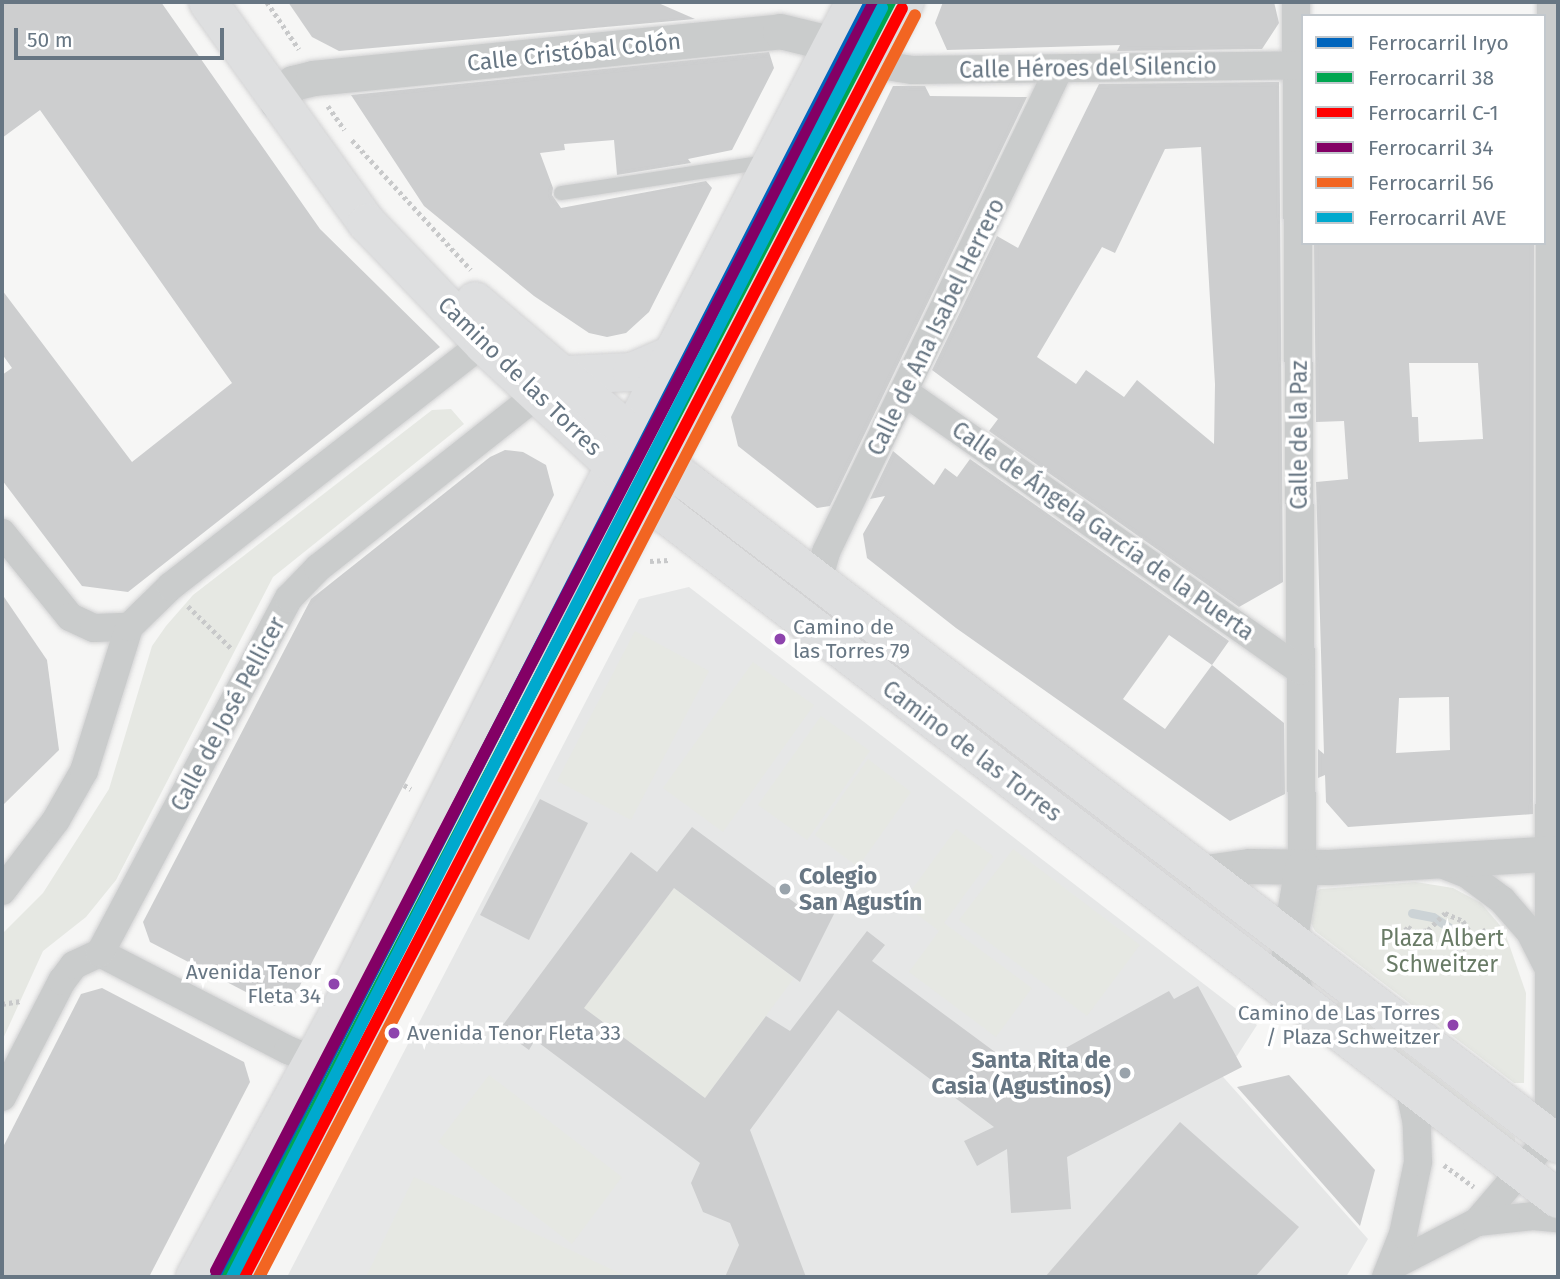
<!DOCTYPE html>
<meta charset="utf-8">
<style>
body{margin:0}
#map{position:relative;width:1560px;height:1279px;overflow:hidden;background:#f6f6f5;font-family:"Fira Sans",sans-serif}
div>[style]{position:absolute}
.built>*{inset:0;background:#e6e7e7}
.green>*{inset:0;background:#e6e8e3}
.stream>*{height:9px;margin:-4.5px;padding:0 4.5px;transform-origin:4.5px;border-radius:4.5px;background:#ccd3d6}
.building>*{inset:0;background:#cdcecf}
.path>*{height:4.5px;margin-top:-2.25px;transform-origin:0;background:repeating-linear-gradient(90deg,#c8c9ca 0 3.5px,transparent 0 7px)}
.roads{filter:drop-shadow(0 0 2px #d2d2d3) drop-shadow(0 0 2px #d2d2d3)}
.service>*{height:14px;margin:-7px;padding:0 7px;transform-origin:7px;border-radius:7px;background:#cacccc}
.minor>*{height:28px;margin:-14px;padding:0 14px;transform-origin:14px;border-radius:14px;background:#cacccc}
.tertiary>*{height:35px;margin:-17.5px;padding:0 17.5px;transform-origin:17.5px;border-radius:17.5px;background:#cacccc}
.secondary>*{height:38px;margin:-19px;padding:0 19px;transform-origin:19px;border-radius:19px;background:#dedfe0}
.primary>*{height:38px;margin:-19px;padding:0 19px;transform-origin:19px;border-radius:19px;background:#dedfe0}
.rail-1>*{height:12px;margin:-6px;padding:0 6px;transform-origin:6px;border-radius:6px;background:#0065bd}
.rail-2>*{height:12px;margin:-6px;padding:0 6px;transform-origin:6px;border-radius:6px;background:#00a651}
.rail-3>*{height:12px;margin:-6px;padding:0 6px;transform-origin:6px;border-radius:6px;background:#f00}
.rail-4>*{height:12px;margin:-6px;padding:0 6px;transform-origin:6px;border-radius:6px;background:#830065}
.rail-5>*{height:12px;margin:-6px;padding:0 6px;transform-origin:6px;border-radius:6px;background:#f26522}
.rail-6>*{height:12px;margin:-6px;padding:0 6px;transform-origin:6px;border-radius:6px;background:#00a9ce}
.dots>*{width:19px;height:19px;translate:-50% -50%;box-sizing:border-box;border:4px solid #fff;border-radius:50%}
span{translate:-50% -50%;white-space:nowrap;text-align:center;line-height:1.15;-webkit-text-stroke:7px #fff;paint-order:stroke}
.bus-label{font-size:21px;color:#677683}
.left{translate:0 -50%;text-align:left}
.right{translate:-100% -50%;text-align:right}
.street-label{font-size:23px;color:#677683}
.poi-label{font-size:23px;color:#677683;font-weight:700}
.park-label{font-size:23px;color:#697b66}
.frame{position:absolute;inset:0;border:4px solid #677683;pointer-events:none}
.legend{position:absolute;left:1301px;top:14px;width:245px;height:231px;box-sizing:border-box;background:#fff;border:2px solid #c2c8cd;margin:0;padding:9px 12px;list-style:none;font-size:21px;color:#677683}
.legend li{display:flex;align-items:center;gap:14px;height:35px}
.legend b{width:35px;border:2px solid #c2c8cd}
.scale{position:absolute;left:14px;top:28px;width:210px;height:32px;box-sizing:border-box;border:4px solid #677683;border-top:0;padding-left:9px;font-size:21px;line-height:24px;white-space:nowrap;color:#677683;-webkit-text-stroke:5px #fff;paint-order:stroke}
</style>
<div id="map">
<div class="built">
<i style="clip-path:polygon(689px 587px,1257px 1025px,1237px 1056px,1216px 1069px,1368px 1239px,1346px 1277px,287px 1277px,639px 599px)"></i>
</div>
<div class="green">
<i style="clip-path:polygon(451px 409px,464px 424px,273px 577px,116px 880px,86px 917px,43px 951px,2px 1041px,2px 934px,43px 893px,109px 789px,152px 646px,166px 626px,193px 595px,432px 410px)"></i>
<i style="clip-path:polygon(635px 631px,709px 671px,631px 820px,557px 781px)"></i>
<i style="clip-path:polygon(753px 662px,814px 705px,723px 832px,663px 788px)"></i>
<i style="clip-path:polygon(821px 716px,870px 751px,807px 840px,758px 805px)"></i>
<i style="clip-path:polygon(868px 759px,911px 792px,858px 867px,815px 835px)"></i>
<i style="clip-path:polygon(956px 829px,993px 856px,944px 923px,1032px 988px,996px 1037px,909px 972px,939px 931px,902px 903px)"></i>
<i style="clip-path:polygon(1013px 849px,1140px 945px,1087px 1016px,959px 920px)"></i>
<i style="clip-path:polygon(1416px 882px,1453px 888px,1481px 903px,1504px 930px,1526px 993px,1524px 1083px,1514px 1083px,1315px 931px,1310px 921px,1311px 895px,1320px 889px)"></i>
<i style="clip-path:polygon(674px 888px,794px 978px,705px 1098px,584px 1008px)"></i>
<i style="clip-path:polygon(1338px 1002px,1515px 1137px,1515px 1144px,1332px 1010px)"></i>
<i style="clip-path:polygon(489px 1075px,622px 1177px,572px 1244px,438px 1142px)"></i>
<i style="clip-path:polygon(414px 1177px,628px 1277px,366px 1277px)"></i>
</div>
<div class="stream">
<i style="left:1412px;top:913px;width:21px;rotate:11deg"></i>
<i style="left:1433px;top:917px;width:27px;rotate:33deg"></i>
</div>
<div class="building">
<i style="clip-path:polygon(2px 2px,161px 2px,320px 229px,440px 347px,128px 592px,82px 586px,2px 480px,2px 375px,12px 368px,2px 354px,2px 290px,132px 462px,232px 383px,40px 110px,2px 138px)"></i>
<i style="clip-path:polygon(288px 2px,656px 2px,695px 19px,339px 51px,312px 37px)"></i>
<i style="clip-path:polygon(943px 2px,1274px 2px,1279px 23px,1262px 49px,1117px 51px,1120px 45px,947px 50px,935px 23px)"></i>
<i style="clip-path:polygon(769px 52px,774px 68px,732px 150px,688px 159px,691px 163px,617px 175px,614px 140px,564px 144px,565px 150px,540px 153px,553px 188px,552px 195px,561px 208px,706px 181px,712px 188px,649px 312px,626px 333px,607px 337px,589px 333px,534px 296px,424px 206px,351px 95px)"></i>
<i style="clip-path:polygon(evenodd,1279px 82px,1283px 582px,1239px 607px,989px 431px,998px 419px,932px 370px,997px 236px,1018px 248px,1099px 84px,1279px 82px,1201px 147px,1215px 384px,1214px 444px,1137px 380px,1124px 397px,1086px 370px,1076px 384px,1037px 357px,1102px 247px,1115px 253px,1165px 149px,1201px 147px)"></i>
<i style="clip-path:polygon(893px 86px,925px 86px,930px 96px,1027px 97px,830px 506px,817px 508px,738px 446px,731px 417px)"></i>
<i style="clip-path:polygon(evenodd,1314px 243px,1534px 243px,1533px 814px,1348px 827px,1326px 802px,1325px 775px,1318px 778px,1318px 749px,1324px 754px,1316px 482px,1348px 479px,1344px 421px,1316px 422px,1314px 243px,1409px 363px,1478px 363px,1483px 439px,1419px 442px,1418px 417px,1412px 417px,1409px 363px,1314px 243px,1449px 697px,1450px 750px,1396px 753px,1399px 698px,1449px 697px)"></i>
<i style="clip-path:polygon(505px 450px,523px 452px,546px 465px,554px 495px,293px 999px,273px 1006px,150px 942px,143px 922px,311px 599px,490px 457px)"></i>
<i style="clip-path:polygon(evenodd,893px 451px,934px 485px,945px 468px,957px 477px,970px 459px,1229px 641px,1212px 665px,1284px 723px,1285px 794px,1230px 821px,956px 628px,867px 558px,863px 534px,885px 496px,870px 499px,893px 451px,1169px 635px,1212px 665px,1165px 729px,1123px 699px,1169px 635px)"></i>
<i style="clip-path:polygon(2px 594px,47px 660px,59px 750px,2px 806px)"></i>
<i style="clip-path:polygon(540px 799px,588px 823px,529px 940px,480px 915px)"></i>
<i style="clip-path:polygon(692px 827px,806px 911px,818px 894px,837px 908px,800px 982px,674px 888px,584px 1008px,705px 1098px,766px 1016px,790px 1031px,867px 931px,885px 945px,872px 961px,1022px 1072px,1169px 991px,1174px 999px,1198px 986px,1242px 1067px,1067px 1157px,1071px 1209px,1011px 1213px,1007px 1149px,977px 1166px,964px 1141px,994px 1127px,838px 1010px,750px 1130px,806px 1277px,725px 1277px,739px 1245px,730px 1223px,703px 1212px,691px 1183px,700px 1163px,535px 1040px,529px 1050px,500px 1029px,631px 852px,657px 872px)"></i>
<i style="clip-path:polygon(102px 988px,244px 1062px,250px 1082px,149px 1277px,2px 1277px,2px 1149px,81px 994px)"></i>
<i style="clip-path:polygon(1289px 1075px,1375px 1170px,1360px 1226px,1237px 1087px)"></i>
<i style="clip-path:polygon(1180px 1122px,1299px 1227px,1255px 1277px,1045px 1277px)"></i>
</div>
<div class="path">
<i style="left:267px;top:2px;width:57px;rotate:55.8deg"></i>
<i style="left:328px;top:106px;width:29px;rotate:55deg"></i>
<i style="left:352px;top:140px;width:176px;rotate:47.5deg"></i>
<i style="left:650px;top:561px;width:19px;rotate:-3deg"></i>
<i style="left:188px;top:606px;width:62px;rotate:44.3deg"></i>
<i style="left:404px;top:785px;width:8px;rotate:30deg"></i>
<i style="left:1400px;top:935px;width:11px;rotate:-45deg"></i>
<i style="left:1408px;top:927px;width:9px;rotate:32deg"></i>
<i style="left:1416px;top:932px;width:12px;rotate:-9deg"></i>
<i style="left:1428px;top:930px;width:24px;rotate:-45deg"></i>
<i style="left:1445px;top:913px;width:20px;rotate:24deg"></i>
<i style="left:1463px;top:921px;width:20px;rotate:57deg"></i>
<i style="left:1451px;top:958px;width:45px;rotate:-39.6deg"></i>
<i style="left:2px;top:1004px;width:19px;rotate:-9deg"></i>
<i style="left:1444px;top:1165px;width:37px;rotate:36deg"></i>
</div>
<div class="roads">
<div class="service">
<i style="left:561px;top:193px;width:206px;rotate:-8.6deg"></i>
</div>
<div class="minor">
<i style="left:1296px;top:2px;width:865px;rotate:89.6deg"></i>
<i style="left:833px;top:44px;width:46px;rotate:26deg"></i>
<i style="left:874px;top:64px;width:39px;rotate:9deg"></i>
<i style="left:913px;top:70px;width:390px;rotate:-0.7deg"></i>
<i style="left:906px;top:393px;width:482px;rotate:35.1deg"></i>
<i style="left:2px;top:533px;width:108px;rotate:51deg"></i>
<i style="left:70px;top:617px;width:26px;rotate:25deg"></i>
<i style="left:94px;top:628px;width:35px;rotate:-2deg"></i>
<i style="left:823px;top:585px;width:15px;rotate:-98deg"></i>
<i style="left:821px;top:570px;width:19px;rotate:-74deg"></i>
<i style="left:826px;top:552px;width:536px;rotate:-64.25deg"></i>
<i style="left:1436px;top:862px;width:33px;rotate:21deg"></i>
<i style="left:1467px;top:874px;width:44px;rotate:36.6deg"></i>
<i style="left:1502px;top:900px;width:43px;rotate:48.8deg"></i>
<i style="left:1530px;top:932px;width:36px;rotate:63deg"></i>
<i style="left:2px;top:891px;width:89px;rotate:-52.7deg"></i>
<i style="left:56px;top:820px;width:56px;rotate:-60.3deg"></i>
<i style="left:84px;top:771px;width:151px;rotate:-72.6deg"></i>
<i style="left:129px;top:627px;width:59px;rotate:-44.3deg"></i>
<i style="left:171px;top:586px;width:415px;rotate:-37.9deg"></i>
<i style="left:100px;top:953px;width:212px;rotate:27.3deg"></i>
<i style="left:288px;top:1050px;width:45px;rotate:22deg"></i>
<i style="left:2px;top:1097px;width:131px;rotate:-62.7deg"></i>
<i style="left:62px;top:981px;width:20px;rotate:-53deg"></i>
<i style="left:74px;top:965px;width:29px;rotate:-25deg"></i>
<i style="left:100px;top:953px;width:402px;rotate:-62deg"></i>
<i style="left:289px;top:598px;width:42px;rotate:-46deg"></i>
<i style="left:318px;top:568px;width:279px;rotate:-38.3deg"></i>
<i style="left:1477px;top:1222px;width:99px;rotate:-49.5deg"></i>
<i style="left:1541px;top:1147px;width:45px;rotate:-79.7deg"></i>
<i style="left:1549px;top:1103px;width:1101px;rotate:-89.9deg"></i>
<i style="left:1394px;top:1265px;width:93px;rotate:-27.4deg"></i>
<i style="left:1477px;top:1222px;width:56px;rotate:-6.1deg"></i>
<i style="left:1533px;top:1216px;width:25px;rotate:5deg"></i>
<i style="left:1386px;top:1277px;width:46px;rotate:-68.4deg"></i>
<i style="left:1403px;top:1234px;width:74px;rotate:-78.2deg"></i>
<i style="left:1418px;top:1162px;width:38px;rotate:-92deg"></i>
<i style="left:1417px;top:1124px;width:43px;rotate:-102.1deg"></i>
</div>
<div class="tertiary">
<i style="left:277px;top:102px;width:25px;rotate:-50deg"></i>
<i style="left:293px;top:83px;width:21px;rotate:-14deg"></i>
<i style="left:313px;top:78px;width:469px;rotate:-5.7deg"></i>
<i style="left:780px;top:31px;width:55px;rotate:13.8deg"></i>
<i style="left:1199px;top:873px;width:50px;rotate:-8deg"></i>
<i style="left:1249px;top:866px;width:80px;rotate:0.7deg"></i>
<i style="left:1329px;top:867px;width:229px;rotate:-3.5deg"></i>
<i style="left:1296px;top:995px;width:26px;rotate:-106deg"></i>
<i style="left:1289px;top:970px;width:27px;rotate:-90deg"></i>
<i style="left:1289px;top:943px;width:77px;rotate:-80.3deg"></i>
</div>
<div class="secondary">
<i style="left:564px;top:375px;width:68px;rotate:-2.5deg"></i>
<i style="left:632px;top:372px;width:48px;rotate:-23.4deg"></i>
<i style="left:195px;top:1277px;width:310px;rotate:-61.4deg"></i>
<i style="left:343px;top:1005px;width:509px;rotate:-63.38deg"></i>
<i style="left:571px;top:550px;width:617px;rotate:-62.6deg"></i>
<i style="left:237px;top:1277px;width:914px;rotate:-62.23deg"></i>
</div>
<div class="primary">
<i style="left:208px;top:2px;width:272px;rotate:54.3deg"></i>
<i style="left:367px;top:223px;width:169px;rotate:46.2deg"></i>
<i style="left:484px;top:345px;width:251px;rotate:42.9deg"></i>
<i style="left:668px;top:516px;width:1122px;rotate:37.5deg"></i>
<i style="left:475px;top:301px;width:280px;rotate:40.4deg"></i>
<i style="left:688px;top:482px;width:1093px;rotate:37.27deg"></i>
<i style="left:666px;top:462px;width:518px;rotate:-62.55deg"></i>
</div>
</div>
<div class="rail-1">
<i style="left:216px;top:1277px;width:1433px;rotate:-62.84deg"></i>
</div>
<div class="rail-2">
<i style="left:228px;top:1277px;width:1437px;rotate:-62.56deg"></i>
</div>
<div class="rail-3">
<i style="left:244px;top:1277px;width:1429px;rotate:-62.59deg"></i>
</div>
<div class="rail-4">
<i style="left:216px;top:1271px;width:1429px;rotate:-62.59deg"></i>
</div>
<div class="rail-5">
<i style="left:259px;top:1277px;width:1422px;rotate:-62.53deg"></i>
</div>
<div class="rail-6">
<i style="left:232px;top:1277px;width:1426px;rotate:-62.88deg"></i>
</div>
<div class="dots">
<i style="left:780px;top:639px;background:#8e44ad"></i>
<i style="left:785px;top:889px;background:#99a3ab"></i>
<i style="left:334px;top:984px;background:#8e44ad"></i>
<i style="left:1453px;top:1025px;background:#8e44ad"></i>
<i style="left:394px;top:1033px;background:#8e44ad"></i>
<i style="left:1125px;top:1073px;background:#99a3ab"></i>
</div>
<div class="bus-label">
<span class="left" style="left:793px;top:639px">Camino de<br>las Torres 79</span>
<span class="right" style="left:321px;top:984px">Avenida Tenor<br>Fleta 34</span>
<span class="right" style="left:1440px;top:1025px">Camino de Las Torres<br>/ Plaza Schweitzer</span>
<span class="left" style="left:407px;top:1033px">Avenida Tenor Fleta 33</span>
</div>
<div class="street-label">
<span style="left:574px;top:52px;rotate:-6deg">Calle Cristóbal Colón</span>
<span style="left:1088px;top:68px;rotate:-1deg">Calle Héroes del Silencio</span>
<span style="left:936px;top:327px;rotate:-64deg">Calle de Ana Isabel Herrero</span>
<span style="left:520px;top:376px;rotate:44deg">Camino de las Torres</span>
<span style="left:1299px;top:435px;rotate:-90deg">Calle de la Paz</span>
<span style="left:1103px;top:531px;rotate:35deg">Calle de Ángela García de la Puerta</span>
<span style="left:228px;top:714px;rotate:-62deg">Calle de José Pellicer</span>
<span style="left:972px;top:751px;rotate:37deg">Camino de las Torres</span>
</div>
<div class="poi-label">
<span class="left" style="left:799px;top:889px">Colegio<br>San Agustín</span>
<span class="right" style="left:1111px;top:1073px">Santa Rita de<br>Casia (Agustinos)</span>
</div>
<div class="park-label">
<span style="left:1442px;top:951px">Plaza Albert<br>Schweitzer</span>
</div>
<div class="frame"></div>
<ul class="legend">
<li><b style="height:9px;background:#0065bd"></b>Ferrocarril Iryo</li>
<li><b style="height:9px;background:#00a651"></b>Ferrocarril 38</li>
<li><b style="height:9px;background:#f00"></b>Ferrocarril C-1</li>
<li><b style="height:9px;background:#830065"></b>Ferrocarril 34</li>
<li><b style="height:9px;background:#f26522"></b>Ferrocarril 56</li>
<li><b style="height:9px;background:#00a9ce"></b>Ferrocarril AVE</li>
</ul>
<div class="scale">50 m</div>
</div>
